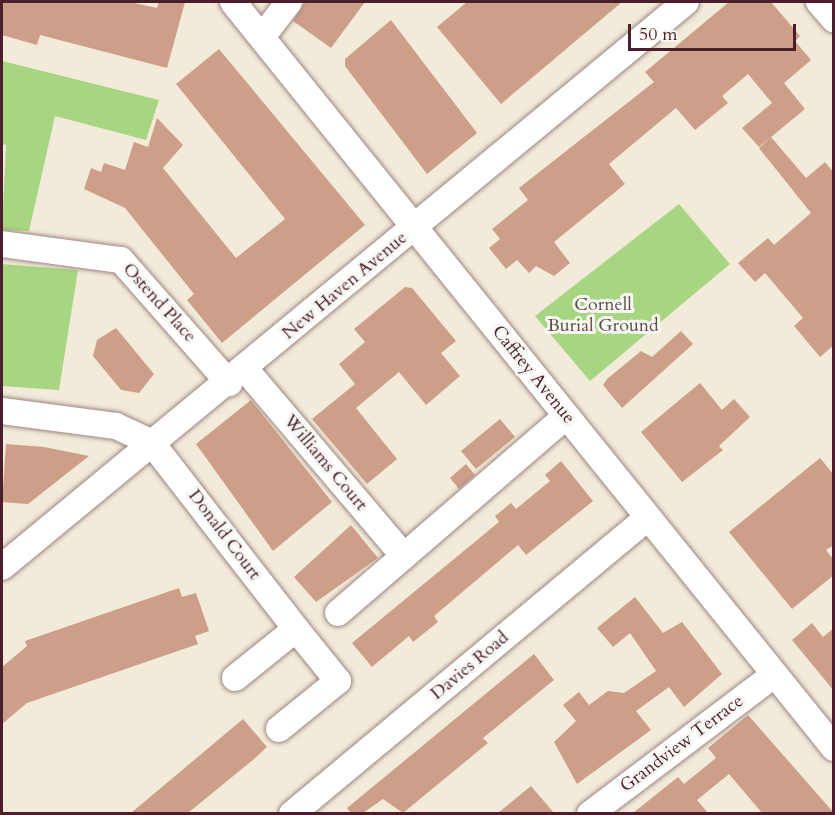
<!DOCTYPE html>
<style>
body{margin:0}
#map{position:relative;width:835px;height:815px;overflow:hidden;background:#f2ebd9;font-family:Cardo,serif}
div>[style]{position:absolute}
.green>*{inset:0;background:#a8d582}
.building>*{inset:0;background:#cd9f88}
.roads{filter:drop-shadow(0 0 2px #9e8582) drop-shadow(0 0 2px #9e8582)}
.minor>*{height:26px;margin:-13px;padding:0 13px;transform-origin:13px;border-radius:13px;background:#fff}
span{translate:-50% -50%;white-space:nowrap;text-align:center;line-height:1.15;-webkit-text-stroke:6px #f6f6f2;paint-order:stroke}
.street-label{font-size:18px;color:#4a1f2b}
.park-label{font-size:18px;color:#624c41}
.frame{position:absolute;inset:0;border:3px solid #4a1f2b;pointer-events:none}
.scale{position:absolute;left:628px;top:24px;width:168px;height:27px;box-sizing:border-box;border:3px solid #4a1f2b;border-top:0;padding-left:8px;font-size:18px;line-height:21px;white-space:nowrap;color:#4a1f2b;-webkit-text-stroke:4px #f6f6f2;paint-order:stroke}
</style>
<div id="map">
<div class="green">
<i style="clip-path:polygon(2px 61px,159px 100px,146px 140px,55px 116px,29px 231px,2px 230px,6px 145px,2px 144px)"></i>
<i style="clip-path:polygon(679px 204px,730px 264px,590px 381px,535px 316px)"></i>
<i style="clip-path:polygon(2px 264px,78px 270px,59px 390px,2px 386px)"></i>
</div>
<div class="building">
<i style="clip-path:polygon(2px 2px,130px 2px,157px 8px,159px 2px,185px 2px,167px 68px,40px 35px,37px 45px,2px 35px)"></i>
<i style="clip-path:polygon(305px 2px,365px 2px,331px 48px,293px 21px)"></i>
<i style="clip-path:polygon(467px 2px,622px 2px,501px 104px,437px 27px)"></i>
<i style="clip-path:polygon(729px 2px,771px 2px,800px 36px,795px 41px,811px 60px,784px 83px,805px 109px,759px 147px,742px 128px,772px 103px,748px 74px,722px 96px,728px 103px,695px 130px,676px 108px,609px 164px,625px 184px,554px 242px,570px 263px,554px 276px,536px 266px,529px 273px,517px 260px,506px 269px,489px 248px,500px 239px,492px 229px,528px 200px,519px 188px,654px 82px,645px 72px)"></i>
<i style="clip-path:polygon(391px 20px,477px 133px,427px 174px,345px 66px,345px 59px)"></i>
<i style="clip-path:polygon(219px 49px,365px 225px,222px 343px,187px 300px,194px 294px,125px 208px,84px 189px,91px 168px,101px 172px,104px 163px,125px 170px,134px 142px,148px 147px,157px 118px,183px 145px,163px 168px,236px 258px,285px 219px,176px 84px)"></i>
<i style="clip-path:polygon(771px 137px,806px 178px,825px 162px,834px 173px,834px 345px,820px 357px,794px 326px,803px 318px,765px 273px,755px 282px,738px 263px,768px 238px,774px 245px,811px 213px,759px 148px)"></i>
<i style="clip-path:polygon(405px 287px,412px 288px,456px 341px,441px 353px,460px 376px,426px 405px,399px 372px,356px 408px,397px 459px,367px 484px,312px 419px,355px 384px,339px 364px,365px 342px,354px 329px)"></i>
<i style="clip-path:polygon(116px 328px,154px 374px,139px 393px,121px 390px,93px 356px,97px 340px)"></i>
<i style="clip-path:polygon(681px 331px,693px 344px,622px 408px,603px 385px,607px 379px,641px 351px,652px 357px)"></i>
<i style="clip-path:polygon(700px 383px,722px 410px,734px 399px,750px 417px,719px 446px,723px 450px,682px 482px,641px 432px)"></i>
<i style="clip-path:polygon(251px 400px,332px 502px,273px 551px,196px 444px)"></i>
<i style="clip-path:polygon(500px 419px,515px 437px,476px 469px,461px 451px)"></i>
<i style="clip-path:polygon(6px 444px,44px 447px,89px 456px,28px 504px,2px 502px)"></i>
<i style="clip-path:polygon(820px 458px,834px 475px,834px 545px,826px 550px,834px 560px,834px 575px,792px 609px,729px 532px)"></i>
<i style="clip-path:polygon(561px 461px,593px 501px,526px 555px,518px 545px,434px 616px,438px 622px,413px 642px,409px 636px,372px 667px,352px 643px,499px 522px,495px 516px,511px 503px,516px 509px,550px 481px,545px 475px)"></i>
<i style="clip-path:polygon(466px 464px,475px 475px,459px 489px,450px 478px)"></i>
<i style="clip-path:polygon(351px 525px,378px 558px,316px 602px,294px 577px)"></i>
<i style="clip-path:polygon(179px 588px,182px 597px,196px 593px,209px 631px,195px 636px,198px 644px,27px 703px,2px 724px,2px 667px,27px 646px,25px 641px)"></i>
<i style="clip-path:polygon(635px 597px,663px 633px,682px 622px,722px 674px,684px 707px,669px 687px,636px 711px,651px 730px,577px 784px,554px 742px,576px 721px,563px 705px,579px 692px,589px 705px,608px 691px,624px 693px,656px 671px,630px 633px,613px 647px,597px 628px)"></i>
<i style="clip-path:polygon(812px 623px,823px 637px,834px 628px,834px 691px,792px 640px)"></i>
<i style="clip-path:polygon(534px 654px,554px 680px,483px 738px,488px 743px,403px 813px,383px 799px,363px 813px,351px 813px,347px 808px)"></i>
<i style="clip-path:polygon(748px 715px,834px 813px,762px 813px,729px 774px,697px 800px,708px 813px,633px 813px,678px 777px,684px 784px,716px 758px,708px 748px)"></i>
<i style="clip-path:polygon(243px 719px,267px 747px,254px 759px,188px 813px,131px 813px)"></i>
<i style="clip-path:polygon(531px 786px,554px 813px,498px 813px)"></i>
</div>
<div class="roads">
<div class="minor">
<i style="left:233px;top:2px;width:958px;rotate:51.14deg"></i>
<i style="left:819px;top:2px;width:23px;rotate:49deg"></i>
<i style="left:262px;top:37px;width:44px;rotate:-52.4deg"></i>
<i style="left:2px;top:244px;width:120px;rotate:7.7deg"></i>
<i style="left:121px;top:260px;width:164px;rotate:48.7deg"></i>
<i style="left:246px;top:370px;width:244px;rotate:49.7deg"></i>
<i style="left:2px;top:411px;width:115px;rotate:7.5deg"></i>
<i style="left:116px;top:426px;width:38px;rotate:25deg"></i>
<i style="left:151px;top:442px;width:237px;rotate:52.2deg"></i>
<i style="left:2px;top:567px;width:887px;rotate:-39.56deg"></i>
<i style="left:338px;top:613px;width:301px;rotate:-40.8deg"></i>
<i style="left:235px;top:678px;width:78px;rotate:-38.8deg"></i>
<i style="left:296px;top:629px;width:67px;rotate:51.1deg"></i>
<i style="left:338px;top:681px;width:76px;rotate:140.9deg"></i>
<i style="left:292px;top:814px;width:462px;rotate:-39.8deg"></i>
<i style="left:590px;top:814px;width:231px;rotate:-37.1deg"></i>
</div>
</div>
<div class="street-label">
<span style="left:345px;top:286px;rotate:-40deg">New Haven Avenue</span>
<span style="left:159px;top:303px;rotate:48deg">Ostend Place</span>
<span style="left:533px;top:375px;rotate:51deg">Caffrey Avenue</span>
<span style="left:325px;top:463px;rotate:50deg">Williams Court</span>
<span style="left:224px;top:535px;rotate:53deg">Donald Court</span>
<span style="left:470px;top:666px;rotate:-40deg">Davies Road</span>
<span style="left:682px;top:744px;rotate:-37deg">Grandview Terrace</span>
</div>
<div class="park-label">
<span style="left:603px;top:316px">Cornell<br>Burial Ground</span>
</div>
<div class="frame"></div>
<div class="scale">50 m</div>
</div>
